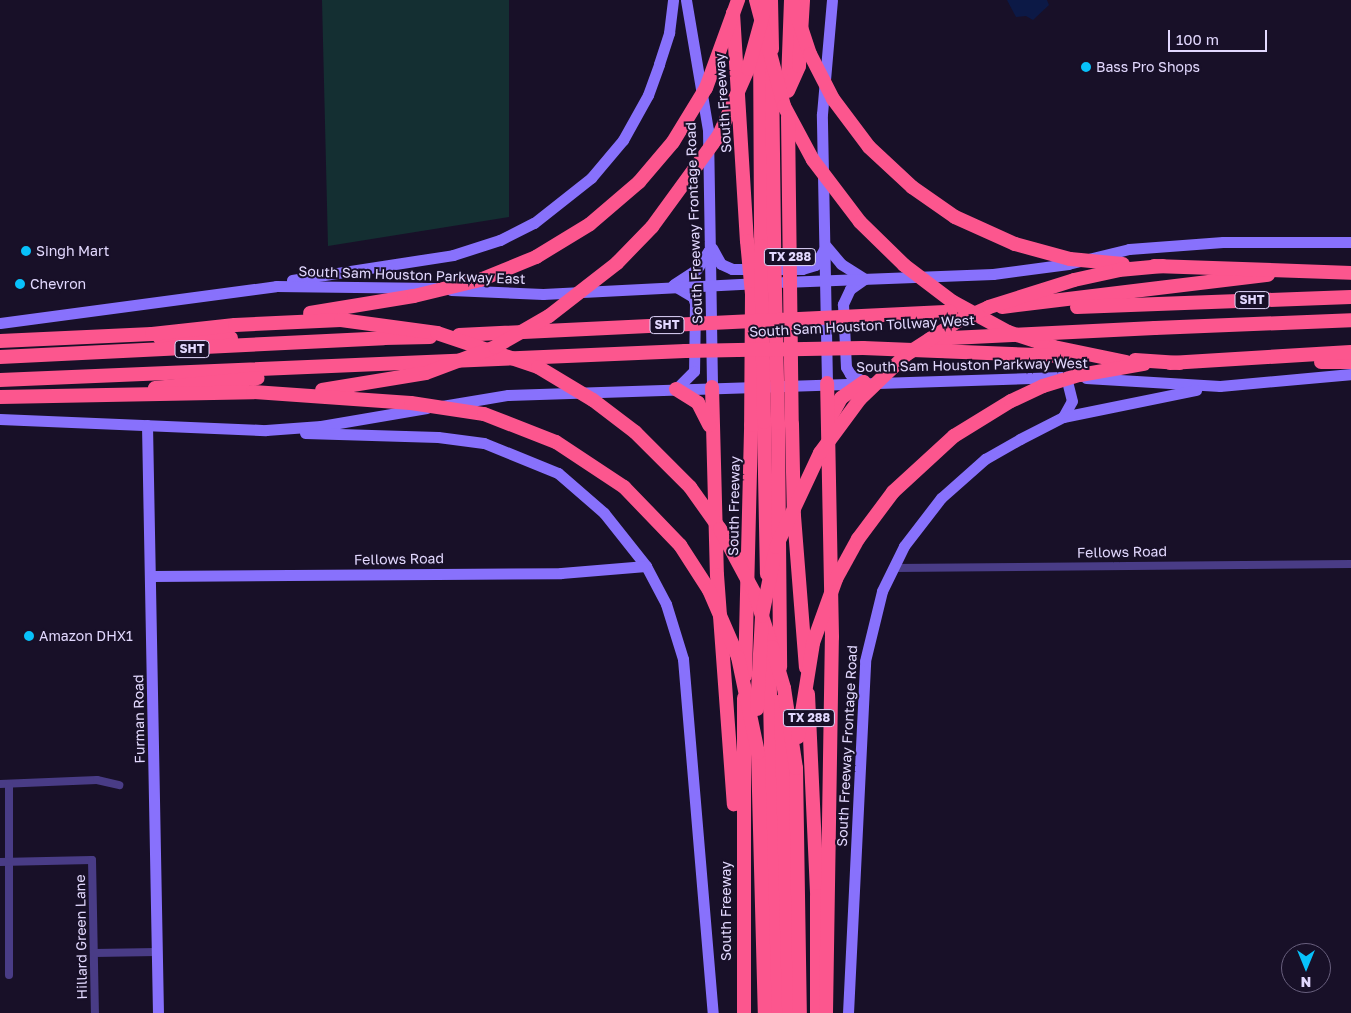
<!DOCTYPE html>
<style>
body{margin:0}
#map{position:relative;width:1351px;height:1013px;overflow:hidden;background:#181028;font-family:"Golos Text",sans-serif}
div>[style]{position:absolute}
.green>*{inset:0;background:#142f32}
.water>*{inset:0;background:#0c1946}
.street>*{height:8px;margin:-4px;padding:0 4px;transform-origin:4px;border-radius:4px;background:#493c86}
.secondary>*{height:11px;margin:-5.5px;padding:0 5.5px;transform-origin:5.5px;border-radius:5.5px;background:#8871fc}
.highway>*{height:14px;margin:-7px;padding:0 7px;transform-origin:7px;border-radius:7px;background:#fc568e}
.highway-bridge>*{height:14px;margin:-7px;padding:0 7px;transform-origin:7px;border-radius:7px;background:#fc568e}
.dots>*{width:14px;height:14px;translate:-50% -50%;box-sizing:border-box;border:2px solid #181028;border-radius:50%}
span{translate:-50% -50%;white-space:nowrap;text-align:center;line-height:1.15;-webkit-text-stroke:4px #181028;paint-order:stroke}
.shield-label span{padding:1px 4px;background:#181028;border:1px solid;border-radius:4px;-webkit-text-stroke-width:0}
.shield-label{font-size:12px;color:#e2d8fe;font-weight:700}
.poi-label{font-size:14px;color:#e2d8fe}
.left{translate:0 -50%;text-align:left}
.street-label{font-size:14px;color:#e2d8fe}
.north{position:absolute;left:1281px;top:943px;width:50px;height:50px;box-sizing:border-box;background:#181028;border:1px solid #69607e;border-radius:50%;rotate:180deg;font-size:14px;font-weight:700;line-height:20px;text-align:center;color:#e2d8fe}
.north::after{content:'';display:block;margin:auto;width:18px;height:22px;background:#08c1fa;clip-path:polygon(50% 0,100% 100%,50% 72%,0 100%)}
.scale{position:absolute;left:1168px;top:30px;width:99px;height:22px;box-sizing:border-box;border:2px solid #e2d8fe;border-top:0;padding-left:6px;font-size:15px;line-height:18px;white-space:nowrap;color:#e2d8fe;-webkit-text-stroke:4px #181028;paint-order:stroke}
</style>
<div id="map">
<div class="green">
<i style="clip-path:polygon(322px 0,509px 0,509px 217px,328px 246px)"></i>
</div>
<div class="water">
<i style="clip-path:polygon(1007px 0,1047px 0,1049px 5px,1033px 20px,1026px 16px,1016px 17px)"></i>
</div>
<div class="street">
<i style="left:894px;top:568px;width:457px;rotate:-0.5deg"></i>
<i style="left:0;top:784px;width:97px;rotate:-2.4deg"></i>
<i style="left:97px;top:780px;width:23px;rotate:13deg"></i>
<i style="left:9px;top:784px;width:191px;rotate:90deg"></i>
<i style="left:0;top:862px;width:92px;rotate:-1.2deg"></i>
<i style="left:92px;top:860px;width:153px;rotate:88.9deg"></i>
<i style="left:94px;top:953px;width:63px;rotate:-0.9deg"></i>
</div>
<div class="secondary">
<i style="left:686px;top:0;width:132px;rotate:80.4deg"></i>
<i style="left:708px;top:130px;width:257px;rotate:89.1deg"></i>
<i style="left:826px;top:246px;width:23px;rotate:50deg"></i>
<i style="left:841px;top:264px;width:28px;rotate:32deg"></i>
<i style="left:712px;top:248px;width:18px;rotate:61deg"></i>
<i style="left:721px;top:264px;width:12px;rotate:24deg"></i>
<i style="left:732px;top:269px;width:70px"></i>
<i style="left:802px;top:269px;width:14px;rotate:-17deg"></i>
<i style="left:815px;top:265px;width:20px;rotate:-60deg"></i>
<i style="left:292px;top:280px;width:163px;rotate:-8.8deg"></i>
<i style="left:453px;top:255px;width:49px;rotate:-17.7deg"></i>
<i style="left:500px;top:240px;width:38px;rotate:-27deg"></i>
<i style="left:534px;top:223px;width:73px;rotate:-38.3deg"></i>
<i style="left:591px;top:178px;width:50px;rotate:-49.9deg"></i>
<i style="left:623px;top:140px;width:51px;rotate:-60.9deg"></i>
<i style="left:648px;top:95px;width:33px;rotate:-70deg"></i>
<i style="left:659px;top:64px;width:33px;rotate:-72deg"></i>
<i style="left:669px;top:33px;width:33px;rotate:-83deg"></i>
<i style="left:863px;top:280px;width:16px;rotate:145deg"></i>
<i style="left:850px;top:289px;width:17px;rotate:115deg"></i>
<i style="left:843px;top:304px;width:63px;rotate:87.3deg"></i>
<i style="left:846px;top:367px;width:8px;rotate:60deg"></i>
<i style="left:850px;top:374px;width:15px;rotate:28deg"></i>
<i style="left:783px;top:282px;width:210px;rotate:-2.2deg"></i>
<i style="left:993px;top:274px;width:76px;rotate:-7.6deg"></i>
<i style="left:1068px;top:264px;width:63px;rotate:-13.8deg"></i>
<i style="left:1129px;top:249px;width:94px;rotate:-4.3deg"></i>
<i style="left:1223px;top:242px;width:128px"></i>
<i style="left:674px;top:284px;width:27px;rotate:-33deg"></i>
<i style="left:697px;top:269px;width:25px;rotate:-58deg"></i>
<i style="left:673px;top:285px;width:23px;rotate:31deg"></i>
<i style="left:693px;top:297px;width:6px;rotate:72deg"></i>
<i style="left:695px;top:303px;width:68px;rotate:90.8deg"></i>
<i style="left:694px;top:371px;width:25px;rotate:135deg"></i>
<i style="left:451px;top:290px;width:92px;rotate:2.5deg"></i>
<i style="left:543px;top:294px;width:217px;rotate:-2.9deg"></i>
<i style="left:0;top:323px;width:278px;rotate:-7.6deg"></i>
<i style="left:276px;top:286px;width:159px;rotate:0.7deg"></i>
<i style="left:1086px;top:378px;width:134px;rotate:3.4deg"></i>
<i style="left:1220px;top:386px;width:132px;rotate:-5.2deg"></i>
<i style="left:827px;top:383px;width:269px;rotate:-91.1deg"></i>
<i style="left:822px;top:114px;width:114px;rotate:-85deg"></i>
<i style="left:442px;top:406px;width:67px;rotate:-9.5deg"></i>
<i style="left:508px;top:395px;width:554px;rotate:-1.86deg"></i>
<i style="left:1063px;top:417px;width:18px;rotate:-61deg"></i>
<i style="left:1072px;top:401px;width:25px;rotate:-104deg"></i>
<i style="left:0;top:419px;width:266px;rotate:2.4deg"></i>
<i style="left:266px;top:430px;width:55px;rotate:-4.2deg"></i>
<i style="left:321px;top:426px;width:107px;rotate:-9.7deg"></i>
<i style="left:147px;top:425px;width:588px;rotate:88.93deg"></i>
<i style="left:305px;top:433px;width:133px;rotate:1.7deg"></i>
<i style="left:438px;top:437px;width:46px;rotate:7.4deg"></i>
<i style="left:484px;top:443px;width:80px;rotate:22.1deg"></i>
<i style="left:558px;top:473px;width:61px;rotate:41deg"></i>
<i style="left:604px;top:513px;width:68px;rotate:51.6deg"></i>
<i style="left:646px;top:566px;width:43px;rotate:62.2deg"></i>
<i style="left:666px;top:604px;width:58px;rotate:72.8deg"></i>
<i style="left:683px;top:659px;width:355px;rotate:85.2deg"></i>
<i style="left:152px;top:576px;width:409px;rotate:-0.4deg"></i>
<i style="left:561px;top:573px;width:85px;rotate:-4.7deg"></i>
<i style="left:848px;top:1013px;width:352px;rotate:-87.2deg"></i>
<i style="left:865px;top:661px;width:72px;rotate:-76.3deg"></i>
<i style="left:882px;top:591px;width:50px;rotate:-63.9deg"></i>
<i style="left:904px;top:546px;width:61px;rotate:-52.4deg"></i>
<i style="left:941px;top:498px;width:59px;rotate:-41.6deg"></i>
<i style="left:985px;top:459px;width:40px;rotate:-29.7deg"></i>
<i style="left:1020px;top:439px;width:48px;rotate:-27.1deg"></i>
<i style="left:1063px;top:417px;width:136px;rotate:-11.5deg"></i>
</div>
<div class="highway">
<i style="left:771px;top:0;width:49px;rotate:88.8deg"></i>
<i style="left:733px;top:13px;width:228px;rotate:86.5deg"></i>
<i style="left:760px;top:33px;width:213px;rotate:89.7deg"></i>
<i style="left:772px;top:71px;width:176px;rotate:89.3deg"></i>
<i style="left:788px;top:82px;width:82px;rotate:-87.9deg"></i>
<i style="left:788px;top:91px;width:27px;rotate:-66deg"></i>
<i style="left:799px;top:66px;width:66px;rotate:-86.5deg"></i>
<i style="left:1002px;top:307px;width:268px;rotate:-6.9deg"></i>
<i style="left:1077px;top:307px;width:274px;rotate:-2.1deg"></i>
<i style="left:1155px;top:328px;width:196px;rotate:-2.3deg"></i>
<i style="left:160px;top:338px;width:71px"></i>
<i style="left:0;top:357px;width:384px;rotate:-2.8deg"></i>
<i style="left:1321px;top:362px;width:30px"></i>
<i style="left:1170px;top:363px;width:181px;rotate:-3.5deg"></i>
<i style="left:0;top:380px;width:686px;rotate:-2.42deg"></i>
<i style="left:712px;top:387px;width:188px;rotate:88.5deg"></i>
<i style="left:717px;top:575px;width:230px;rotate:85.8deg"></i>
<i style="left:155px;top:388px;width:103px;rotate:-5.5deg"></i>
<i style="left:676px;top:389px;width:26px;rotate:32deg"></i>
<i style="left:698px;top:403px;width:25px;rotate:63deg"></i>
<i style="left:829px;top:420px;width:25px;rotate:-61deg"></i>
<i style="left:841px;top:398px;width:28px;rotate:-35deg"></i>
<i style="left:764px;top:422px;width:152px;rotate:88.9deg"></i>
<i style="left:778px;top:423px;width:244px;rotate:89.5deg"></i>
<i style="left:792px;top:424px;width:92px;rotate:88.8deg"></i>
<i style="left:794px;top:516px;width:152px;rotate:85.5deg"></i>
<i style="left:769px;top:643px;width:370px;rotate:88.9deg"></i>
<i style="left:745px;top:676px;width:251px;rotate:-88.6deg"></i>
<i style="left:808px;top:694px;width:202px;rotate:87.4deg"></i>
<i style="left:817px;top:896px;width:117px;rotate:90deg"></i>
<i style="left:744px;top:698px;width:315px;rotate:90deg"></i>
<i style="left:781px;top:701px;width:312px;rotate:88.5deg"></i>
<i style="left:758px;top:753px;width:260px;rotate:88.5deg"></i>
<i style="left:796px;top:768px;width:245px;rotate:89.1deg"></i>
<i style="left:826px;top:1013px;width:376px;rotate:-89.1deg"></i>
<i style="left:832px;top:637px;width:254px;rotate:-91.1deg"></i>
</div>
<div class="highway-bridge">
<i style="left:756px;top:0;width:110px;rotate:75.2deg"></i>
<i style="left:784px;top:106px;width:61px;rotate:61.8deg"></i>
<i style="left:813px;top:160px;width:78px;rotate:52.8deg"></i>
<i style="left:860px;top:222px;width:62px;rotate:44.3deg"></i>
<i style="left:904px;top:265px;width:61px;rotate:37.1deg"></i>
<i style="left:953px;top:302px;width:63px;rotate:28.6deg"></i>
<i style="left:1008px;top:332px;width:48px;rotate:18.1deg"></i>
<i style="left:1054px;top:347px;width:74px;rotate:11.8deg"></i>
<i style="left:792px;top:0;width:57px;rotate:71.6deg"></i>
<i style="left:810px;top:54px;width:51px;rotate:62.9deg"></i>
<i style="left:833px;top:99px;width:60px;rotate:53.1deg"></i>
<i style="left:869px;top:147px;width:59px;rotate:42.9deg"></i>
<i style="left:912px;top:187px;width:52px;rotate:34.9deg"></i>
<i style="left:955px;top:217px;width:66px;rotate:24.2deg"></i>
<i style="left:1015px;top:244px;width:57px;rotate:15.3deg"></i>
<i style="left:1070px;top:259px;width:53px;rotate:5.4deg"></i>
<i style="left:788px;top:117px;width:307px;rotate:89.3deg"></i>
<i style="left:747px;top:241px;width:53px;rotate:84.6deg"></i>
<i style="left:752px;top:294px;width:131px;rotate:90.4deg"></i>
<i style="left:761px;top:246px;width:176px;rotate:89deg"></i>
<i style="left:774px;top:247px;width:176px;rotate:88.7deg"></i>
<i style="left:1154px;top:266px;width:197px;rotate:2deg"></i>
<i style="left:310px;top:313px;width:105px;rotate:-9.3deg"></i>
<i style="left:414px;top:296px;width:68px;rotate:-13.6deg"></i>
<i style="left:480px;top:280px;width:61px;rotate:-22.3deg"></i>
<i style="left:536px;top:257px;width:63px;rotate:-31.4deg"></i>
<i style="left:590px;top:224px;width:65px;rotate:-40.6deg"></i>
<i style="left:639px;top:182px;width:52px;rotate:-49.6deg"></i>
<i style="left:673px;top:142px;width:63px;rotate:-58.6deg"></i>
<i style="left:706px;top:88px;width:94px;rotate:-70deg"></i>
<i style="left:459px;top:335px;width:492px;rotate:-2.7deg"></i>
<i style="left:384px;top:338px;width:46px;rotate:-1.2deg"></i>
<i style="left:930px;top:339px;width:225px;rotate:-2.8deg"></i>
<i style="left:0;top:341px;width:152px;rotate:-2.6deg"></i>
<i style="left:152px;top:334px;width:83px;rotate:-6.2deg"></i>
<i style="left:235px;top:325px;width:106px;rotate:-2.7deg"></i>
<i style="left:341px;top:320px;width:97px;rotate:7.7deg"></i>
<i style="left:437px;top:333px;width:107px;rotate:18.6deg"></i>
<i style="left:538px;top:367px;width:64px;rotate:31deg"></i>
<i style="left:593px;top:400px;width:53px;rotate:37.3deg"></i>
<i style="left:635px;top:432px;width:78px;rotate:45deg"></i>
<i style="left:690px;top:487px;width:52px;rotate:54.5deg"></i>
<i style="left:720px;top:529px;width:74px;rotate:61.7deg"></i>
<i style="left:755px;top:594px;width:56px;rotate:72.2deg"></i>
<i style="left:772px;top:647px;width:43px;rotate:73.7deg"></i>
<i style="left:784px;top:688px;width:81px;rotate:81.5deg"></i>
<i style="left:685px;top:351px;width:178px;rotate:-1deg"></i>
<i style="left:863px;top:348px;width:201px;rotate:2.3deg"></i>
<i style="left:1135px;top:360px;width:45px;rotate:3.8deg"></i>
<i style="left:322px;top:390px;width:105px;rotate:-9.3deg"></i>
<i style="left:426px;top:373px;width:74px;rotate:-20.6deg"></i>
<i style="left:495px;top:347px;width:62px;rotate:-29.9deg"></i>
<i style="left:549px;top:316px;width:86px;rotate:-37.9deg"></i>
<i style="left:617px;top:263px;width:50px;rotate:-45.8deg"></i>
<i style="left:652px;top:227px;width:114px;rotate:-53.9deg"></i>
<i style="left:719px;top:135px;width:72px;rotate:-66.3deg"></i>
<i style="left:748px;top:69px;width:72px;rotate:-74.6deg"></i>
<i style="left:0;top:397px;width:253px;rotate:-1.1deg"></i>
<i style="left:253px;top:392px;width:158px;rotate:4deg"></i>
<i style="left:411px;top:403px;width:74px;rotate:8.6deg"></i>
<i style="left:484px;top:414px;width:77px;rotate:21.3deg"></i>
<i style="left:556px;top:442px;width:82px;rotate:33.5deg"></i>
<i style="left:624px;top:487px;width:81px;rotate:46deg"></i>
<i style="left:680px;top:545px;width:54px;rotate:57.2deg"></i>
<i style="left:709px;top:590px;width:73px;rotate:66.6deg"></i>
<i style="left:738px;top:657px;width:98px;rotate:78.2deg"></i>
<i style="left:757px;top:709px;width:93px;rotate:-86.9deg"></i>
<i style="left:762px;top:616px;width:70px;rotate:-78.5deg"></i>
<i style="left:776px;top:547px;width:104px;rotate:-64.9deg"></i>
<i style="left:820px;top:453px;width:67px;rotate:-53.5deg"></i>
<i style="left:860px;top:399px;width:65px;rotate:-43.8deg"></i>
<i style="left:907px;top:354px;width:61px;rotate:-32.9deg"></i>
<i style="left:958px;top:321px;width:34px;rotate:-24deg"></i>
<i style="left:989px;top:307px;width:89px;rotate:-17.6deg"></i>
<i style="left:1074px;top:280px;width:46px;rotate:-12.5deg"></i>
<i style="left:1119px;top:270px;width:44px;rotate:-5.2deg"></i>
<i style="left:798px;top:737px;width:95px;rotate:-80.9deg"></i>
<i style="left:813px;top:643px;width:68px;rotate:-70.2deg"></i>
<i style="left:836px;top:579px;width:46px;rotate:-61.2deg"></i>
<i style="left:858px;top:539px;width:59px;rotate:-53.3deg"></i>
<i style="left:893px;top:492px;width:83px;rotate:-42.6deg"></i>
<i style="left:954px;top:436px;width:67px;rotate:-31.6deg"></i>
<i style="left:1011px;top:401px;width:35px;rotate:-25deg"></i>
<i style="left:1043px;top:386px;width:39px;rotate:-17deg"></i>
<i style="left:1080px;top:375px;width:65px;rotate:-9.8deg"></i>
</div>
<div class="dots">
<i style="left:1086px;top:67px;background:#08c1fa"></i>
<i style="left:26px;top:251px;background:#08c1fa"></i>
<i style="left:20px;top:284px;background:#08c1fa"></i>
<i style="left:29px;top:636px;background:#08c1fa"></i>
</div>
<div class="shield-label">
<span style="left:790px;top:257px">TX 288</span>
<span style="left:1252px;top:300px">SHT</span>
<span style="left:667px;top:325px">SHT</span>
<span style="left:192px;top:349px">SHT</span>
<span style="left:809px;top:718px">TX 288</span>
</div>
<div class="poi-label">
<span class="left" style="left:1096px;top:67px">Bass Pro Shops</span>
<span class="left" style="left:36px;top:251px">Singh Mart</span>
<span class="left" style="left:30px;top:284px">Chevron</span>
<span class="left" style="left:39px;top:636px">Amazon DHX1</span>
</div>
<div class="street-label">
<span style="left:723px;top:103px;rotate:-94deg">South Freeway</span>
<span style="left:694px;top:223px;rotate:-92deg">South Freeway Frontage Road</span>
<span style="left:412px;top:275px;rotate:2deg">South Sam Houston Parkway East</span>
<span style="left:862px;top:326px;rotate:-3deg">South Sam Houston Tollway West</span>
<span style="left:972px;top:365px;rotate:-1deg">South Sam Houston Parkway West</span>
<span style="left:734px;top:506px;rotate:-89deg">South Freeway</span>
<span style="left:1122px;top:552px;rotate:-1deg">Fellows Road</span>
<span style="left:399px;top:559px;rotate:-1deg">Fellows Road</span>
<span style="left:139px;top:719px;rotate:-91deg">Furman Road</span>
<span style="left:847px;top:746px;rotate:-87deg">South Freeway Frontage Road</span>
<span style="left:726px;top:911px;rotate:-90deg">South Freeway</span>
<span style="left:81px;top:937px;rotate:-91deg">Hillard Green Lane</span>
</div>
<div class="north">N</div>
<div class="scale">100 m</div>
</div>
